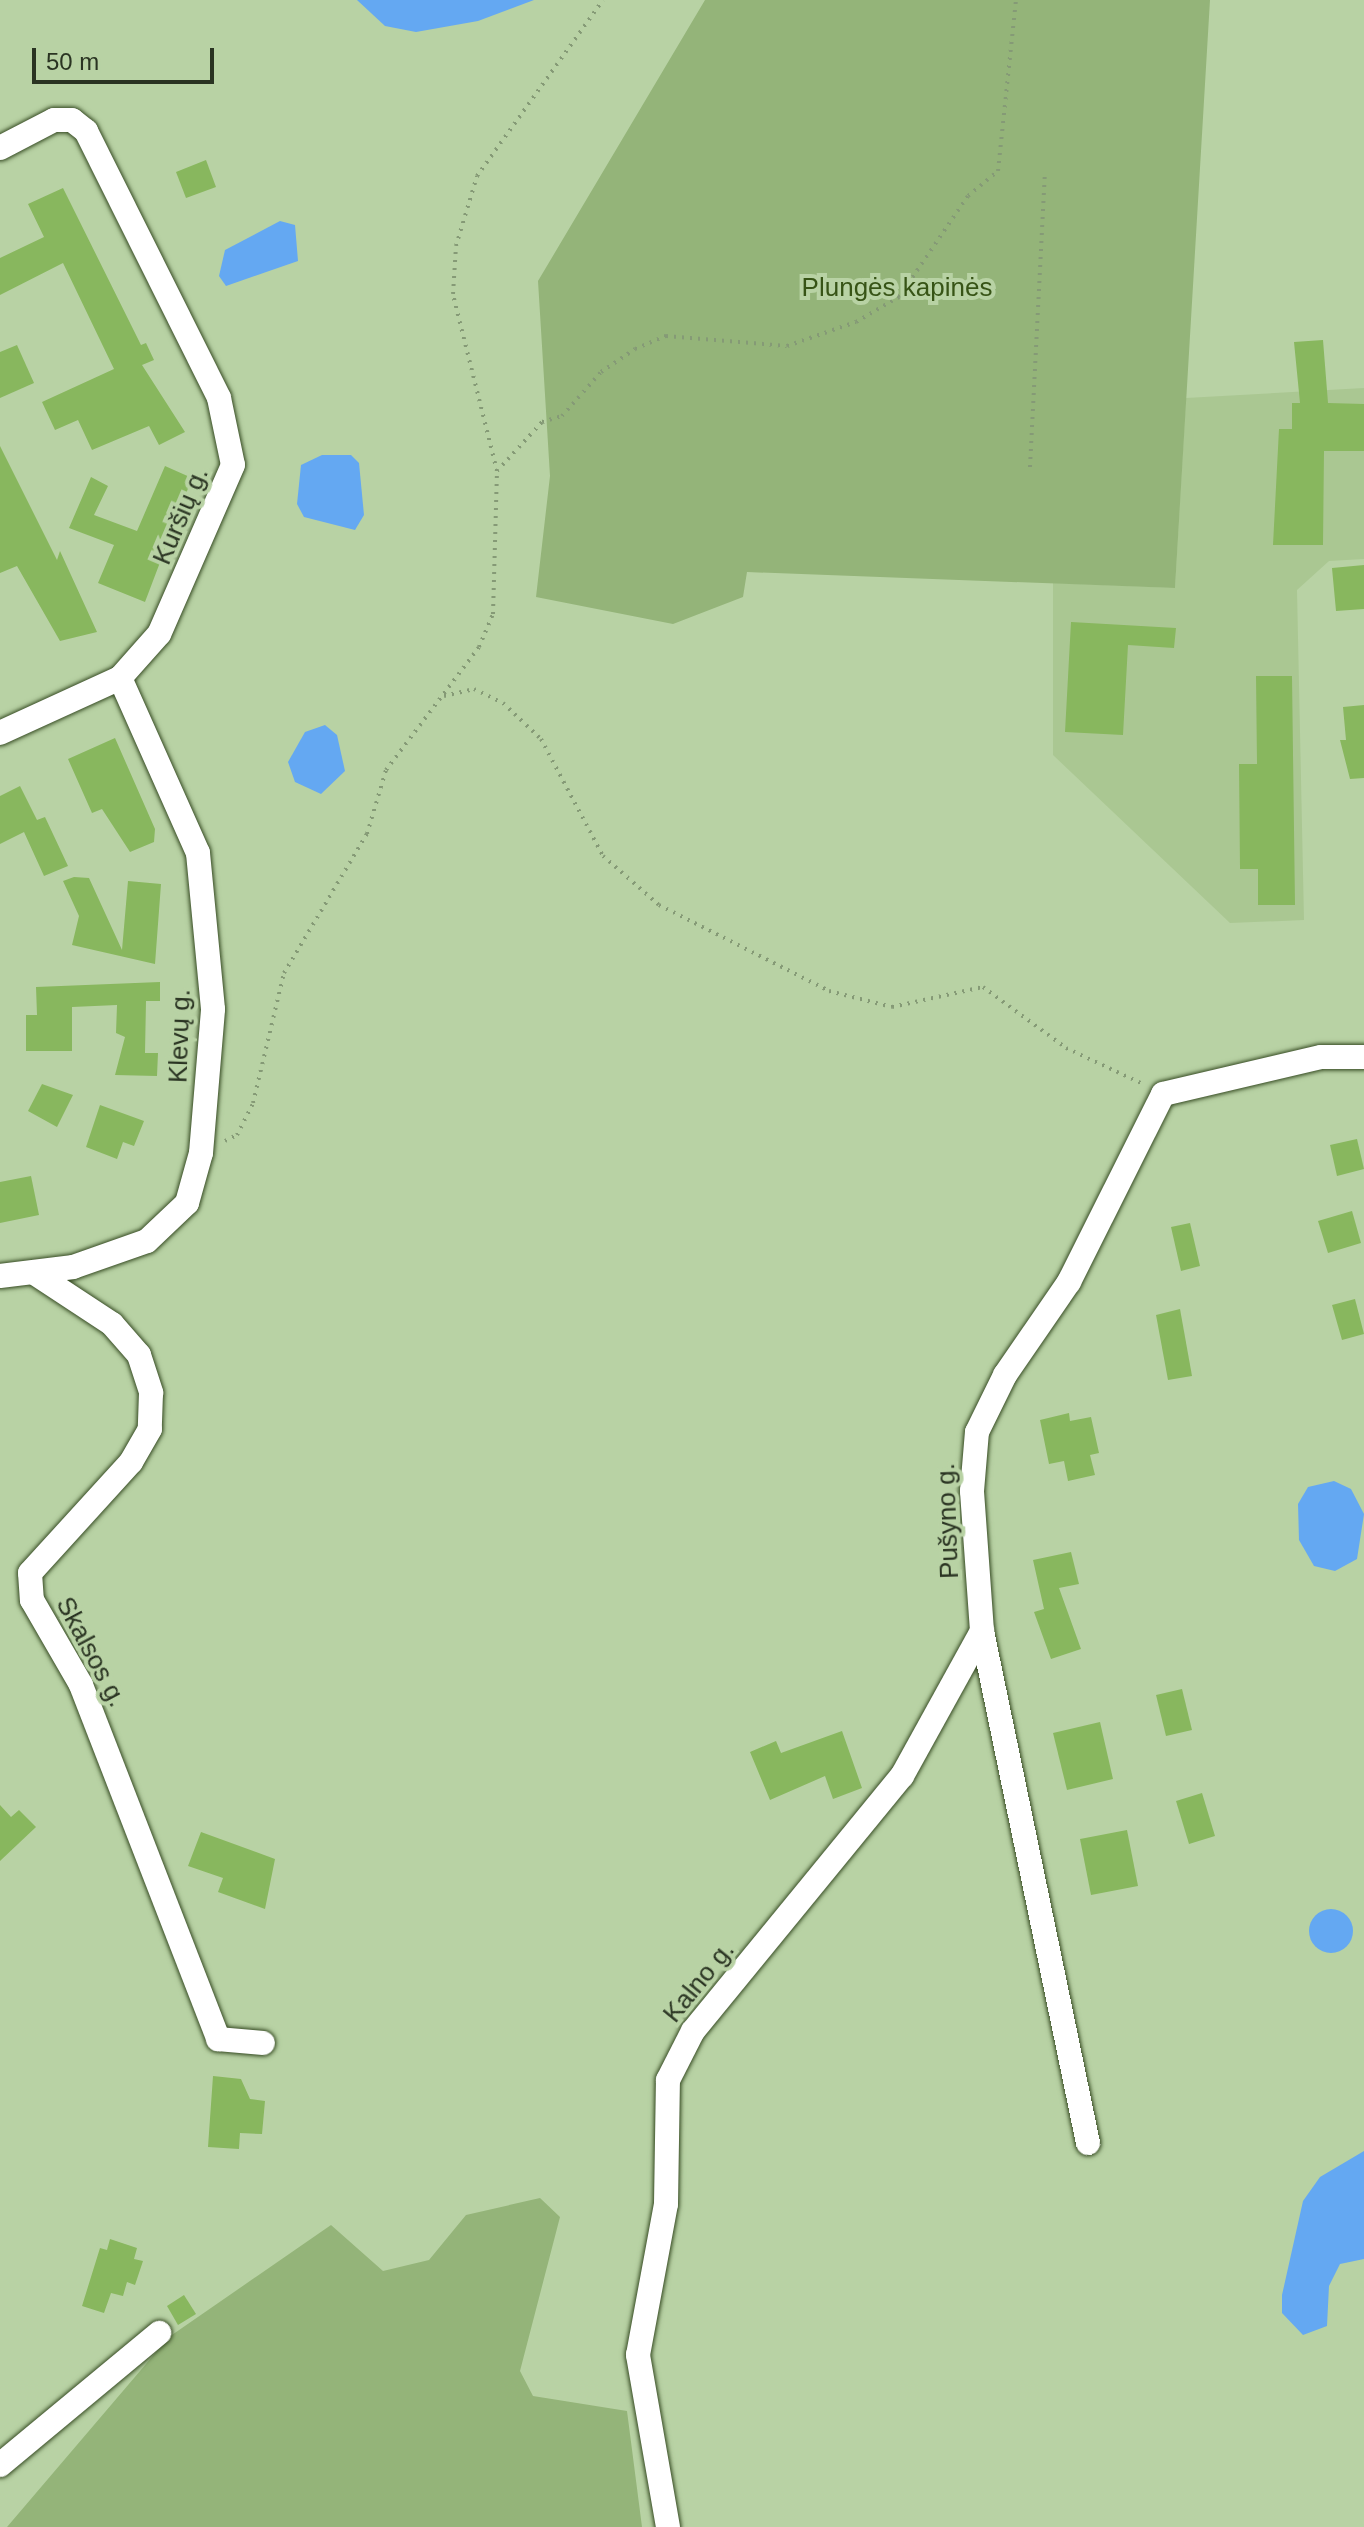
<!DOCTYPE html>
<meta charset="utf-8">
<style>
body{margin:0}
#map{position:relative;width:1364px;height:2527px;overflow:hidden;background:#b8d2a4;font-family:Arial,sans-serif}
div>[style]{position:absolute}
.built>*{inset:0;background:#aac792}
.green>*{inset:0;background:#94b479}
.water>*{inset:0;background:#64a8f2}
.round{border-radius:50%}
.building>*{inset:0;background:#88b75e}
.path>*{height:4px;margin-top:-2px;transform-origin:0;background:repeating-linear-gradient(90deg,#859a76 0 2px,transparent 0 8px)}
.roads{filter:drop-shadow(0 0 2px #374c24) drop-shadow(0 0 2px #374c24)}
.minor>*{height:24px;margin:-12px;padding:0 12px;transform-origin:12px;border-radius:12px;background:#fff}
span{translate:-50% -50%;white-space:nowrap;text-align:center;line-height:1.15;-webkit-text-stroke:8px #b8d2a4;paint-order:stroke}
.park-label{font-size:26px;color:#375416}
.street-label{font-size:26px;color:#2a3422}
.scale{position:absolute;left:32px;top:48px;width:182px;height:36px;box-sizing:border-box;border:4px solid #2a3422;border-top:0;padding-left:10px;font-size:24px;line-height:28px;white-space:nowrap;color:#2a3422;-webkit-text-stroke:6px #b8d2a4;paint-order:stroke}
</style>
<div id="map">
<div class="built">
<i style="clip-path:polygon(1364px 388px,1364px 559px,1329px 561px,1297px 590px,1304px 920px,1230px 923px,1053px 755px,1053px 583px,1175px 588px,1186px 398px)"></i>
</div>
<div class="green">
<i style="clip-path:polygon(705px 0,1210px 0,1175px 588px,747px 572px,743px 597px,673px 624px,536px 597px,550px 476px,538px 281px)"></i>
<i style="clip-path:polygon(540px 2198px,560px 2217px,520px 2371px,533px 2396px,627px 2411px,642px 2527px,7px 2527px,169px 2337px,331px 2225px,383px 2271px,429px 2260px,466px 2215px)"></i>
</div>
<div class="water">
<i style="clip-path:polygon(357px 0,534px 0,478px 21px,416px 32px,385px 26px)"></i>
<i style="clip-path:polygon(280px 221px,295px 225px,298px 261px,226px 286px,219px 276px,225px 250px)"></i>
<i style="clip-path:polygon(322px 455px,351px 455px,359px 463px,364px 515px,355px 530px,304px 517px,297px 504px,301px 465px)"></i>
<i style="clip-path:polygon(325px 725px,337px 735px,345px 771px,321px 794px,295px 782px,288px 762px,305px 732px)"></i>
<i style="clip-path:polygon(1334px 1481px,1351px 1489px,1364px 1514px,1357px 1559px,1335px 1571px,1314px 1566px,1299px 1540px,1298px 1504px,1308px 1487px)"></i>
<i class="round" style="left:1309px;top:1909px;width:44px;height:44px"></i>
<i style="clip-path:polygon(1364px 2151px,1364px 2259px,1340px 2264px,1329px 2286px,1327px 2326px,1303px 2335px,1282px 2313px,1282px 2295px,1303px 2201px,1320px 2177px)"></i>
</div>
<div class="building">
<i style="clip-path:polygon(206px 160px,216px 187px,186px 198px,176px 172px)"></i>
<i style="clip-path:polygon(63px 188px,141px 345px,146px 343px,154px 360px,142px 365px,185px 432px,159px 445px,149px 426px,92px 450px,78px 420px,55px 430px,42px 402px,114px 369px,63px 263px,0 295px,0 258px,44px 237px,28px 204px)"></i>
<i style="clip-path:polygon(1323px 340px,1328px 403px,1364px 404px,1364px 451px,1324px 451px,1323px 545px,1273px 545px,1279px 429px,1292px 429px,1292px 403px,1300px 403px,1294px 342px)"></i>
<i style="clip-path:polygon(17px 345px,34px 383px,0 398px,0 352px)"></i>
<i style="clip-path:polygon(0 446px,57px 560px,60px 551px,97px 632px,60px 641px,17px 566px,0 573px)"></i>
<i style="clip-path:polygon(165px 466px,192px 478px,145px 602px,98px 583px,114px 545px,69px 528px,91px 477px,108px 486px,94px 515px,137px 531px)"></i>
<i style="clip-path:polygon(1364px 565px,1364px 609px,1336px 611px,1332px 568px)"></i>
<i style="clip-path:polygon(1071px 622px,1176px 628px,1174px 648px,1128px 645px,1123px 735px,1065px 732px)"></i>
<i style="clip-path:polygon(1256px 676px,1292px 676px,1295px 905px,1258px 905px,1258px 869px,1240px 869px,1239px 764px,1257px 764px)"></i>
<i style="clip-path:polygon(1364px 705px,1364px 778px,1350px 779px,1340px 740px,1346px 740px,1343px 707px)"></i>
<i style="clip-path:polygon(115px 738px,155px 829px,154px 842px,130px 852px,102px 809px,92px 813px,68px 759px)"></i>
<i style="clip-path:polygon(20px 786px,37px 820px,45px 817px,68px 866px,44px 876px,24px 832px,0 844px,0 796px)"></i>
<i style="clip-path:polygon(74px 877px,89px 878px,122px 950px,128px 881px,161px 884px,155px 964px,72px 945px,79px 916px,63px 881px)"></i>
<i style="clip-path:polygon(160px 982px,160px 1001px,146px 1001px,145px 1053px,158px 1053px,157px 1076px,115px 1075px,125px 1037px,116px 1033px,117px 1005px,72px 1007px,72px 1051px,26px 1051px,26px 1015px,37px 1015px,36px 987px)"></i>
<i style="clip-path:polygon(42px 1084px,73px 1095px,57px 1127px,28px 1111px)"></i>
<i style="clip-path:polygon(100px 1105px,144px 1121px,134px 1146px,123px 1142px,117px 1159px,86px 1147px)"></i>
<i style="clip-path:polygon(1357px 1139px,1364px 1169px,1337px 1176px,1330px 1145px)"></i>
<i style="clip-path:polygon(31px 1176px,39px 1215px,0 1223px,0 1182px)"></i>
<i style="clip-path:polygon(1352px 1211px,1361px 1243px,1328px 1253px,1318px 1221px)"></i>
<i style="clip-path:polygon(1190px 1223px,1200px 1266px,1181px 1271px,1171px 1227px)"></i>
<i style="clip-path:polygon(1355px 1299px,1364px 1334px,1342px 1340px,1332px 1305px)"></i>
<i style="clip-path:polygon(1180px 1309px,1192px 1376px,1168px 1380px,1156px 1315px)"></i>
<i style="clip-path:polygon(1069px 1413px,1070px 1421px,1091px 1417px,1099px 1453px,1090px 1455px,1095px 1475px,1068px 1481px,1064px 1461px,1049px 1464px,1040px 1420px)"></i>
<i style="clip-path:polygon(1071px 1552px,1079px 1584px,1059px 1588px,1081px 1649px,1051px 1659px,1034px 1612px,1044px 1609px,1033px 1560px)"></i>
<i style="clip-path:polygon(1182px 1689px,1192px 1730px,1166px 1736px,1156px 1695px)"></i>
<i style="clip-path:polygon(1100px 1722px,1113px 1779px,1067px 1790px,1053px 1733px)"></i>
<i style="clip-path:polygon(842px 1731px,862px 1788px,833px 1799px,825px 1776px,770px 1800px,750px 1752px,776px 1741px,781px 1753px)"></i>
<i style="clip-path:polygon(1202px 1793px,1215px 1836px,1189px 1844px,1176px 1801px)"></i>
<i style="clip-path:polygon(0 1805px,11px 1817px,19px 1810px,36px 1827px,0 1861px)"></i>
<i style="clip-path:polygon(1127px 1830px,1138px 1886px,1091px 1895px,1080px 1839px)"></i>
<i style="clip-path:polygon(201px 1832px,275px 1859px,265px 1909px,218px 1892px,223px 1878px,188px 1866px)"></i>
<i style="clip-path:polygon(213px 2076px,241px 2079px,250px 2099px,265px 2101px,262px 2134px,240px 2133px,239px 2149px,208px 2147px)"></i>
<i style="clip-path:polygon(110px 2239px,137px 2248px,134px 2259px,143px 2261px,135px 2285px,127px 2282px,123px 2296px,111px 2293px,104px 2313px,82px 2306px,100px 2248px,107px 2250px)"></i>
<i style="clip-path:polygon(184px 2295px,196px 2314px,178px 2325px,167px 2306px)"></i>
</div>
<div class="path">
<i style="left:1030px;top:467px;width:294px;rotate:-87.1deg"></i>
<i style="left:497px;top:471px;width:67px;rotate:-47.4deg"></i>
<i style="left:542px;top:422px;width:21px;rotate:-17deg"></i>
<i style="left:562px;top:416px;width:59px;rotate:-48.4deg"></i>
<i style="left:601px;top:372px;width:41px;rotate:-34.1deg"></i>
<i style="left:635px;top:349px;width:34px;rotate:-23deg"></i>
<i style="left:666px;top:336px;width:121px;rotate:4.7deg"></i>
<i style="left:787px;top:346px;width:73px;rotate:-19.2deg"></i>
<i style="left:856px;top:322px;width:50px;rotate:-30.2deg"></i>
<i style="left:899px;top:297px;width:122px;rotate:-55.7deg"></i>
<i style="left:968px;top:196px;width:39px;rotate:-40deg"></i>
<i style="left:998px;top:171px;width:172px;rotate:-84deg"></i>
<i style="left:444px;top:696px;width:31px;rotate:-13deg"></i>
<i style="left:474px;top:689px;width:32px;rotate:26deg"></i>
<i style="left:503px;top:703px;width:52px;rotate:43.5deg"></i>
<i style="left:541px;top:739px;width:132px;rotate:62.1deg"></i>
<i style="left:603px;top:856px;width:74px;rotate:41.2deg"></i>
<i style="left:659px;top:905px;width:191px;rotate:26.8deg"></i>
<i style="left:829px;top:991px;width:65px;rotate:14.3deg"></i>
<i style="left:892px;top:1007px;width:93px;rotate:-12.4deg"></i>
<i style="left:983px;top:987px;width:103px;rotate:36.3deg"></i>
<i style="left:1066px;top:1048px;width:85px;rotate:25.1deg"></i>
<i style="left:225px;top:1141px;width:13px;rotate:-27deg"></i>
<i style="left:237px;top:1135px;width:36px;rotate:-63deg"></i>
<i style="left:253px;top:1103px;width:134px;rotate:-76.6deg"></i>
<i style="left:284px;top:973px;width:162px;rotate:-59.2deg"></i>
<i style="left:367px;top:834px;width:67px;rotate:-73.5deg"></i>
<i style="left:386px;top:770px;width:154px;rotate:-52.9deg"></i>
<i style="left:479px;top:647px;width:36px;rotate:-67deg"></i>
<i style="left:493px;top:614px;width:143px;rotate:-88.4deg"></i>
<i style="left:497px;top:471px;width:182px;rotate:-104deg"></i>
<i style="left:453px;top:294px;width:48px;rotate:-86.4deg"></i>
<i style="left:456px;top:246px;width:73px;rotate:-73.3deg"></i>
<i style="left:477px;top:176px;width:216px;rotate:-54.4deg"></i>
</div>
<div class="roads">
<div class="minor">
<i style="left:0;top:148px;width:61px;rotate:-27.4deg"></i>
<i style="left:54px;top:120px;width:18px"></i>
<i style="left:72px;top:120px;width:18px;rotate:38deg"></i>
<i style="left:86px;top:131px;width:298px;rotate:63.5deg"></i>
<i style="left:219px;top:398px;width:68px;rotate:78.2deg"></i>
<i style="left:233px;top:465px;width:184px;rotate:113.6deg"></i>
<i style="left:159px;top:634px;width:59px;rotate:131.6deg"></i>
<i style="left:120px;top:678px;width:132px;rotate:155.4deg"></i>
<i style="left:36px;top:1274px;width:91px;rotate:33.3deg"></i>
<i style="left:112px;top:1324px;width:41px;rotate:48.9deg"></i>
<i style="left:139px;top:1355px;width:40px;rotate:72deg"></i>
<i style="left:151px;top:1393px;width:36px;rotate:92deg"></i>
<i style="left:150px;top:1429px;width:38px;rotate:120deg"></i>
<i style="left:131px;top:1462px;width:150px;rotate:132.3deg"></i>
<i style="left:30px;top:1573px;width:27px;rotate:86deg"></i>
<i style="left:32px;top:1600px;width:98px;rotate:60deg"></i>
<i style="left:81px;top:1685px;width:380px;rotate:68.8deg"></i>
<i style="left:218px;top:2039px;width:45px;rotate:5.1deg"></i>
<i style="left:0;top:1276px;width:74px;rotate:-7deg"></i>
<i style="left:73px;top:1267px;width:78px;rotate:-19.4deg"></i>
<i style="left:147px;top:1241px;width:55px;rotate:-43.5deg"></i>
<i style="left:187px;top:1203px;width:52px;rotate:-74.4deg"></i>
<i style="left:201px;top:1153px;width:144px;rotate:-85.2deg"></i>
<i style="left:213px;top:1009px;width:157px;rotate:-95.5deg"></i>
<i style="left:198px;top:853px;width:192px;rotate:-114deg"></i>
<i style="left:1088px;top:2143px;width:523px;rotate:-101.7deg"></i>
<i style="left:982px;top:1631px;width:140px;rotate:-94.1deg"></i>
<i style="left:972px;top:1491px;width:59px;rotate:-85.2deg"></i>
<i style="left:977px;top:1432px;width:64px;rotate:-63.8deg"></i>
<i style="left:1005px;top:1375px;width:113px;rotate:-55.5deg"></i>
<i style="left:1069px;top:1282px;width:210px;rotate:-63.4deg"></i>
<i style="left:1163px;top:1094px;width:162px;rotate:-13.2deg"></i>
<i style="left:1321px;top:1057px;width:43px"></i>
<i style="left:0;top:2465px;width:207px;rotate:-39.7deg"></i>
<i style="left:668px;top:2527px;width:175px;rotate:-99.9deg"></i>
<i style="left:638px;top:2355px;width:154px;rotate:-79.5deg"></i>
<i style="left:666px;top:2204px;width:124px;rotate:-89.1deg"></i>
<i style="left:668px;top:2080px;width:55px;rotate:-63deg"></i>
<i style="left:693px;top:2031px;width:330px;rotate:-50.7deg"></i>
<i style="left:902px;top:1776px;width:166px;rotate:-61.1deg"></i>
</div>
</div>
<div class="park-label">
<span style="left:897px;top:288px">Plungės kapinės</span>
</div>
<div class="street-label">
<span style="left:181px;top:516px;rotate:-67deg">Kuršių g.</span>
<span style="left:180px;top:1036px;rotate:-88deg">Klevų g.</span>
<span style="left:948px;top:1521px;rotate:-92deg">Pušyno g.</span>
<span style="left:91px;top:1652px;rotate:62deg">Skalsos g.</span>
<span style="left:699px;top:1982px;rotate:-51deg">Kalno g.</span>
</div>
<div class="scale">50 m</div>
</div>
